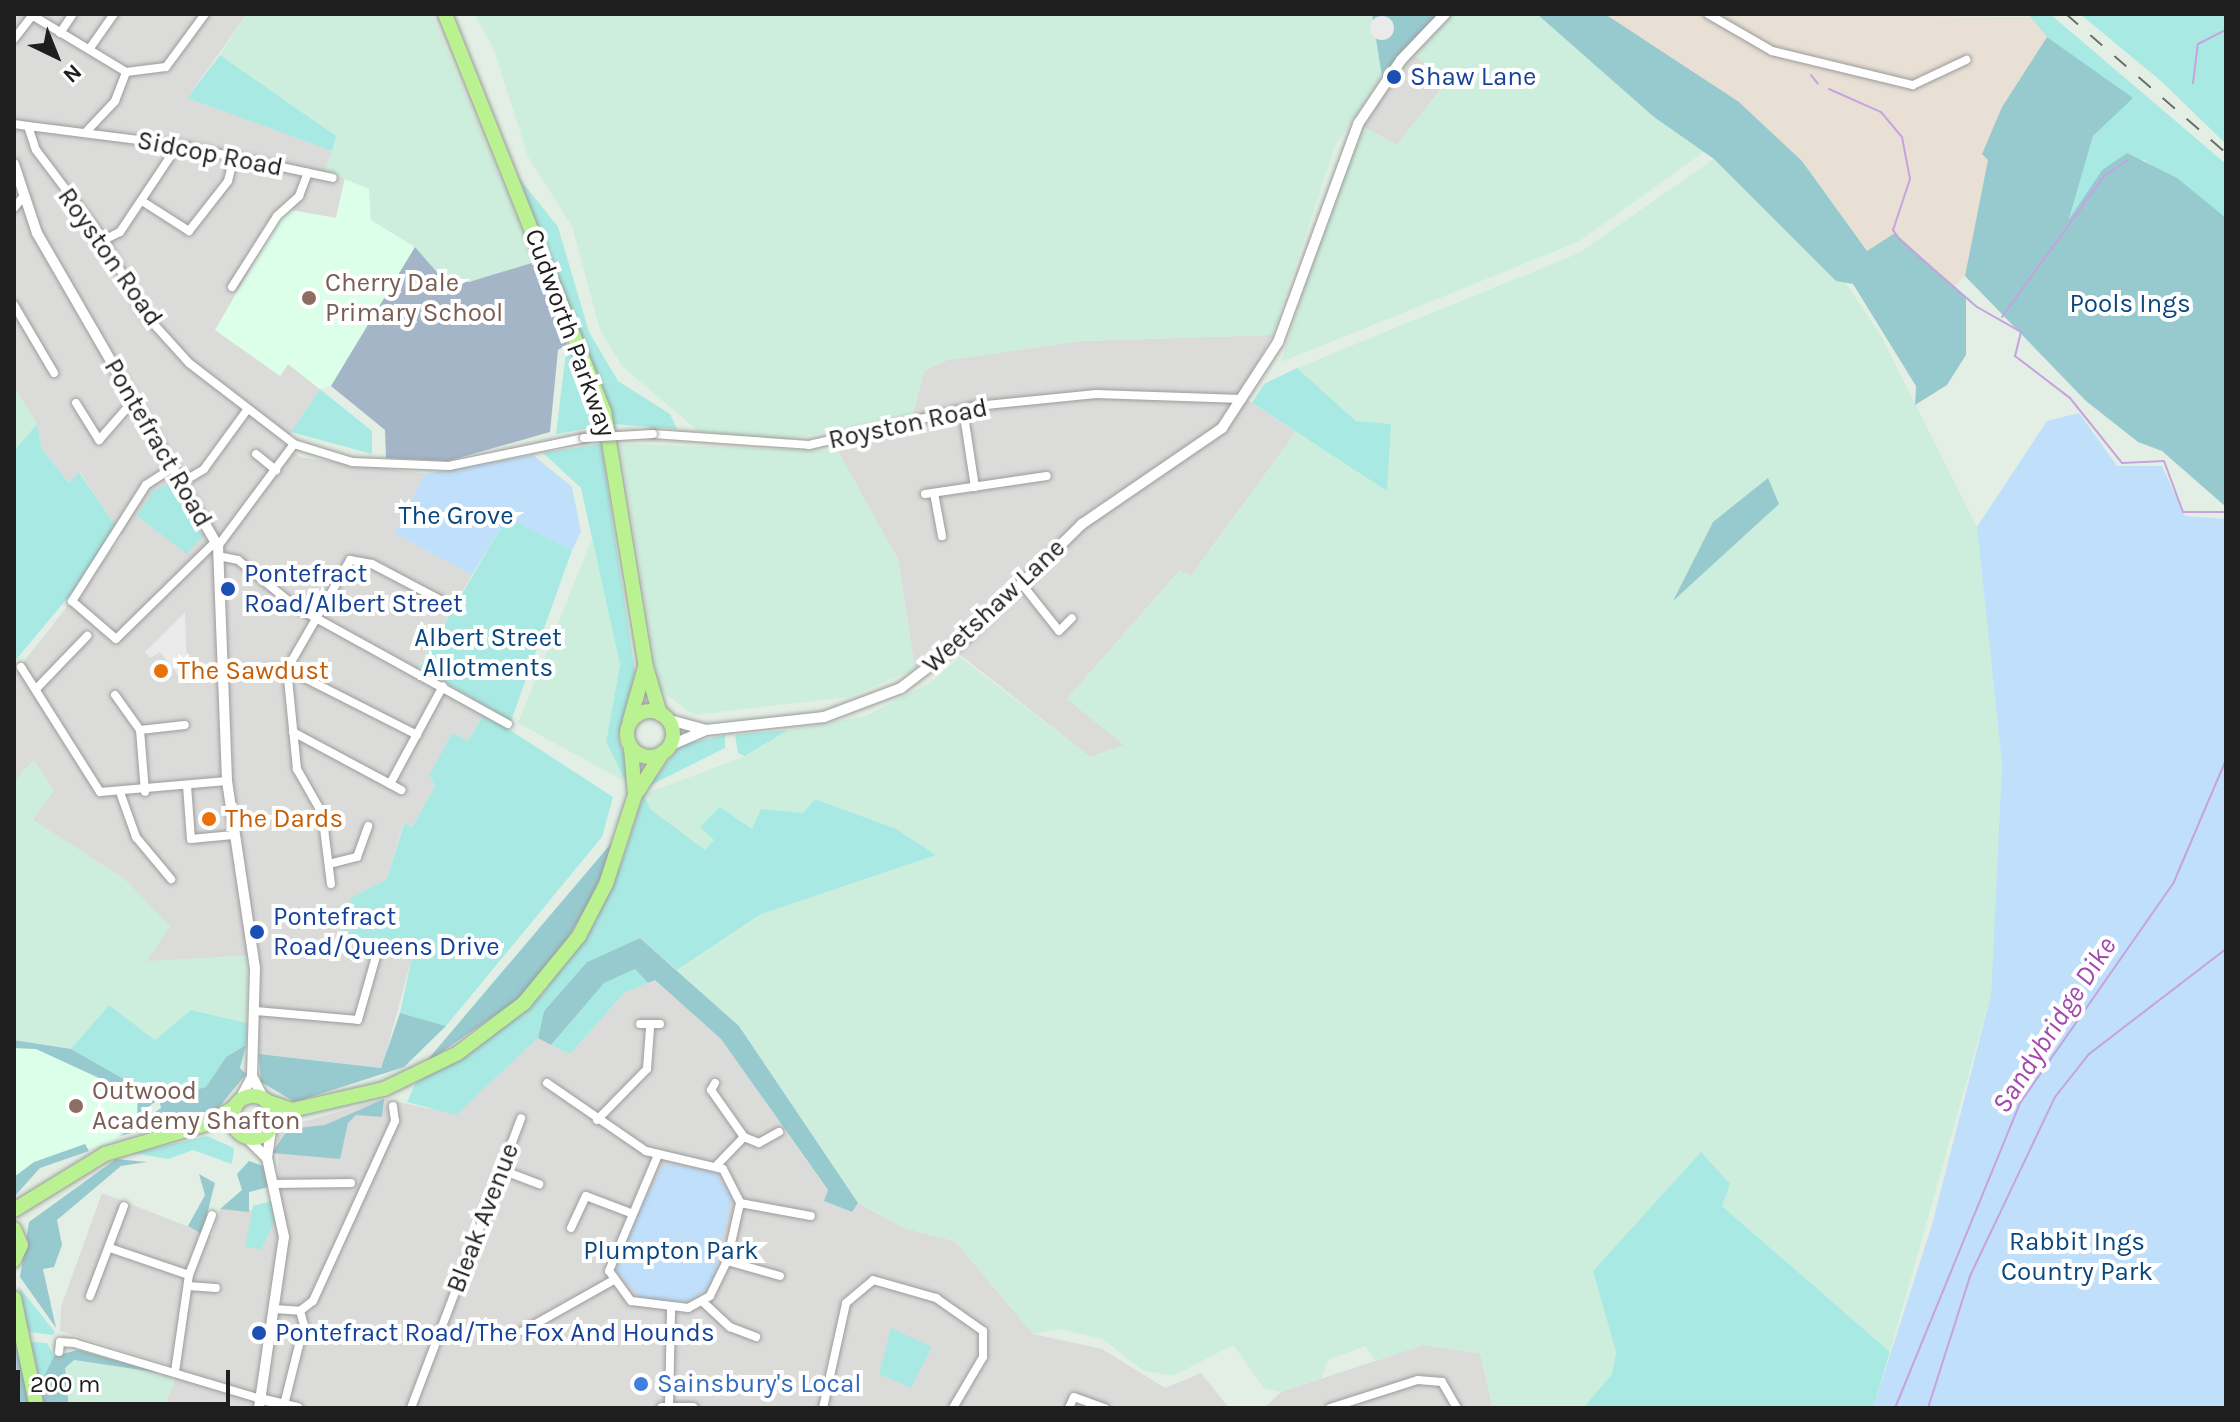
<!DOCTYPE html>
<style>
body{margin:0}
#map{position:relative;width:2240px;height:1422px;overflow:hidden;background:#e3efe4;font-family:Karla,sans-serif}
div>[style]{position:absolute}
.residential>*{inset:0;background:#dbdcda}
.industrial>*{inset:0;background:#e8e0d5}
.education>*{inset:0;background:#dcffe9}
.farmland>*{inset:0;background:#ceeedd}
.grass>*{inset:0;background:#a8eae3}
.forest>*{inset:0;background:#97cacf}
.cemetery>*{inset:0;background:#a4b5c8}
.park>*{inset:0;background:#bfdffa}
.parking>*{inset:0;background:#eaeaea}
.round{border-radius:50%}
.stream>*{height:2px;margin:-1px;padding:0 1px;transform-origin:1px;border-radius:1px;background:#c7a2de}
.roads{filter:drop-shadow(0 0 2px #9b9b9b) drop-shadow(0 0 2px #9b9b9b)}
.minor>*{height:8px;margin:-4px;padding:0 4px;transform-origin:4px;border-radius:4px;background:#fff}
.tertiary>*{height:10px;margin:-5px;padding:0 5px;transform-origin:5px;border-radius:5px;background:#fff}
.trunk>*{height:14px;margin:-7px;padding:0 7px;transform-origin:7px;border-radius:7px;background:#baf292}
.trunk>.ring{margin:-7px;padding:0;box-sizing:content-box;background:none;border:14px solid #baf292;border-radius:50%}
.rail>*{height:2px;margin-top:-1px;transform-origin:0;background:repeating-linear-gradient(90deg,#6c6c6c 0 16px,transparent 0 32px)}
.bridges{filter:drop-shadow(0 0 2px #9b9b9b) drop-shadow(0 0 2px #9b9b9b)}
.minor-bridge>*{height:8px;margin:-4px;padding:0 4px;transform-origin:4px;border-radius:4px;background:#fff}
.dots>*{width:22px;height:22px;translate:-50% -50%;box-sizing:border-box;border:4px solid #fff;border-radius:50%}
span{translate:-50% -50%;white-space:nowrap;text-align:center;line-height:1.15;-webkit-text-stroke:8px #fff;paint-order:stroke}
.transit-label{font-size:26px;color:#164399}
.left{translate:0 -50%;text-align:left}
.street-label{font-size:26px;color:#1e1e1e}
.education-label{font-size:26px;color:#785e54}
.park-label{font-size:26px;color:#09477e}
.food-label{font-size:26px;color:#c56008}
.shop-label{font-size:26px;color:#366cbe}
.water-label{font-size:28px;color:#a348af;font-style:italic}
.frame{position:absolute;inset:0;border:16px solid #1e1e1e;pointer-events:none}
.north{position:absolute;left:16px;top:16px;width:80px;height:80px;-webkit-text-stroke:6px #fff;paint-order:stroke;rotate:137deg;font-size:22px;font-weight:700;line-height:32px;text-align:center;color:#1e1e1e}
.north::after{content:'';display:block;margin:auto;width:28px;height:36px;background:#1e1e1e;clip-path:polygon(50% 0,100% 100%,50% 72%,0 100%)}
.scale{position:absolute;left:16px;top:1370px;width:214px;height:36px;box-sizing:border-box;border:4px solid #1e1e1e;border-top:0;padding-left:10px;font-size:24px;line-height:28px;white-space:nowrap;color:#1e1e1e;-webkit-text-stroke:6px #fff;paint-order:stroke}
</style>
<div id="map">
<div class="residential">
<i style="clip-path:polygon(14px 14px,247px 14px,187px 98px,332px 151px,325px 171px,345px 178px,336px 218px,285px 210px,254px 266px,281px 375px,288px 364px,320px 389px,284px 443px,300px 457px,425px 474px,394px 533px,472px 575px,415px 673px,484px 713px,467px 742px,452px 733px,429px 775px,435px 786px,412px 827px,403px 825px,387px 879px,351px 898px,340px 939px,412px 957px,382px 1068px,259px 1054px,257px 955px,146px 962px,170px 926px,123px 878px,32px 820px,33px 761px,14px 782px,14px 674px,122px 537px,80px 472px,69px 483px,42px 449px,37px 424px,14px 387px)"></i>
<i style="clip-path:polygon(1413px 54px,1449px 79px,1397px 145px,1362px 126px)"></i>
<i style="clip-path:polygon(1272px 335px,1241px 396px,1296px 432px,1190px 577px,1180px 570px,1067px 699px,1125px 745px,1090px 757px,949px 646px,915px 669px,898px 559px,847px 477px,833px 436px,913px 414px,924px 371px,947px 360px,1081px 341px)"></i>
<i style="clip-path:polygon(655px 980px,721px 1039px,828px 1191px,825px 1201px,851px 1212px,858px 1203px,904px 1228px,955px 1241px,1033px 1334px,1102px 1349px,1165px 1388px,1201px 1373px,1229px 1408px,164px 1408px,179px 1368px,60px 1331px,61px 1307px,102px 1193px,212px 1236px,220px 1209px,280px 1211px,277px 1129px,384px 1099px,456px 1114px,538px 1038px,570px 1054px,624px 993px)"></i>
<i style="clip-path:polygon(1423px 1345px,1480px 1353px,1493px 1408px,1264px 1408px,1281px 1392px)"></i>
</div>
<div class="industrial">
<i style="clip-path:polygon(1605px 14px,2032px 17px,2047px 37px,2002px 107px,1968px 272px,1954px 287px,1895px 234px,1867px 251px,1802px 161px)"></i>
</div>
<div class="education">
<i style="clip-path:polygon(345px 178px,369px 189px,371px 220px,415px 247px,331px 386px,320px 389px,288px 364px,280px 376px,215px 330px,285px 209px,336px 218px)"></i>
<i style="clip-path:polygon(14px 1048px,36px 1049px,138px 1096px,137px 1115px,111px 1143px,34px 1162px,14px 1177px)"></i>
</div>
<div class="farmland">
<i style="clip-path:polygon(247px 14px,432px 14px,535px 262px,489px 282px,442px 278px,415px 247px,371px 220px,369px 189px,325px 171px,336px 136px,220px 55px)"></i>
<i style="clip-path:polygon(474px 14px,1372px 14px,1382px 77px,1336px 144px,1272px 335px,1081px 341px,947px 360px,924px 371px,913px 414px,786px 440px,698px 431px,622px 366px,600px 330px,572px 226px,528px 157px,493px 47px)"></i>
<i style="clip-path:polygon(1453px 14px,1537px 14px,1704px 152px,1578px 242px,1281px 362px,1347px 153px,1362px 126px,1397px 145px,1449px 80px,1413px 54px)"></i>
<i style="clip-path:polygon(1714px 159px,1846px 283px,1881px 336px,1977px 527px,2002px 764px,1991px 995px,1890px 1352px,1722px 1206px,1594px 1271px,1616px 1352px,1612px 1374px,1583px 1408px,1493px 1408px,1480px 1353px,1423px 1345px,1376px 1361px,1365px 1346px,1328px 1360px,1322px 1378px,1281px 1392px,1264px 1388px,1233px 1345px,1173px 1376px,1142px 1370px,1103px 1339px,1059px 1329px,1033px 1334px,955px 1241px,904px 1228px,858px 1203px,739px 1026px,677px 970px,761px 914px,935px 854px,803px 813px,715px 840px,705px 851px,650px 809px,644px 794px,746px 756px,788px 730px,865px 716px,930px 683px,960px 657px,1090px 757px,1124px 745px,1067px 699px,1180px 570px,1191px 576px,1296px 432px,1386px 490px,1356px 421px,1297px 368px,1579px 253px)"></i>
<i style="clip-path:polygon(14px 387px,37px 424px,14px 451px)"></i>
<i style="clip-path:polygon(620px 444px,838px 451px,898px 559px,915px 669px,849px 697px,694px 715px,659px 689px)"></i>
<i style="clip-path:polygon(592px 539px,620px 665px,606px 742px,626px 782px,518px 723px)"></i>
<i style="clip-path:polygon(34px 760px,54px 791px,33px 820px,123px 878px,170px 926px,147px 961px,248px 956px,247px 1023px,191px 1010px,155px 1040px,109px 1005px,71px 1049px,14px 1040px,14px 782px)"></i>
<i style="clip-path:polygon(74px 1360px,161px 1373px,175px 1379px,164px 1408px,69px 1408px,65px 1368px)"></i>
</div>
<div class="grass">
<i style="clip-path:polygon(2028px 14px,2050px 14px,2226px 164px,2226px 218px,2144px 160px,2102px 170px,2069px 219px,2093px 136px,2132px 98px,2047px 37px)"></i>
<i style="clip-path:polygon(2080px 14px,2226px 14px,2226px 144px,2161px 81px)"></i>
<i style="clip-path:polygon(220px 55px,336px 136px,332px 151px,187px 98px)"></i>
<i style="clip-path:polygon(519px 178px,558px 227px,589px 332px,618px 381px,670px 414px,677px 429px,613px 424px)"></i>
<i style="clip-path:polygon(571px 350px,596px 427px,556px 434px,566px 352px)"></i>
<i style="clip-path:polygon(1297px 368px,1356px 421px,1391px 424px,1387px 491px,1252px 403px,1264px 384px)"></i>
<i style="clip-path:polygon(320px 389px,372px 431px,372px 454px,291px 432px)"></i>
<i style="clip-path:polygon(37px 424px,42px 449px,69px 483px,79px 472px,116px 527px,89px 572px,14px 662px,14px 451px)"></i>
<i style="clip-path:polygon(601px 444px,635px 672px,618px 739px,631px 773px,626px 782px,606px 742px,620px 665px,581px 488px,543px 453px)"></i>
<i style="clip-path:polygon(169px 483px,203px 536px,187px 554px,137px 516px,153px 491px)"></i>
<i style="clip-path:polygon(507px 517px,572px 550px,511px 721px,419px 667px)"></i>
<i style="clip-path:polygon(484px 713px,613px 797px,602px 837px,446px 1026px,400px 1013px,412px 957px,340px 938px,351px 898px,387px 879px,404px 824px,412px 827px,435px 786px,429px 775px,452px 733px,468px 741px)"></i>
<i style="clip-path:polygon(788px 730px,745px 756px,738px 753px,735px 735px)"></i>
<i style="clip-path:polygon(725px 735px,725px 748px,649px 786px,681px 745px)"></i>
<i style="clip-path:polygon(644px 794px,650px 809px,705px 850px,714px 840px,700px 827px,720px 807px,752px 829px,761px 809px,803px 813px,815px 799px,896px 829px,936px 855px,761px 914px,677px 970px,640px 938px,587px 962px,544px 1011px,538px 1038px,456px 1115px,407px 1102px,415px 1084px,541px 996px,585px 935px,621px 865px)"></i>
<i style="clip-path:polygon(635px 969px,648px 983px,624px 993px,570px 1054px,551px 1045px,603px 983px)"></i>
<i style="clip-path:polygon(109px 1005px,155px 1040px,191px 1010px,247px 1023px,246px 1045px,226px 1057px,206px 1087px,159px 1099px,71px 1049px)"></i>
<i style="clip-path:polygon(207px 1136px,234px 1148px,232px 1164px,193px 1150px,168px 1159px,133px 1153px)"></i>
<i style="clip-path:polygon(1701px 1152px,1730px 1184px,1722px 1206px,1890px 1352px,1873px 1408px,1583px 1408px,1612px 1374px,1616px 1352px,1593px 1271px)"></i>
<i style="clip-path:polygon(272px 1201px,277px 1216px,261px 1250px,245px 1246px,253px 1206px)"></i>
<i style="clip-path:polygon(19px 1287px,55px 1332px,53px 1335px,29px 1332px)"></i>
<i style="clip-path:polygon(891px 1328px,932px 1347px,911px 1388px,879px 1374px)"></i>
<i style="clip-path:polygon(31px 1342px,47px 1343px,54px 1356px,40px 1384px)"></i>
</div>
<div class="forest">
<i style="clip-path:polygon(1372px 14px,1440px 14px,1382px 77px)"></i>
<i style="clip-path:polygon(1537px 14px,1605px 14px,1739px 102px,1802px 161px,1867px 251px,1895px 233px,1966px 298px,1966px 355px,1947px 385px,1915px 405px,1916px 386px,1853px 284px,1836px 281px,1714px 159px,1654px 117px)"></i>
<i style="clip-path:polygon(2047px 37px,2133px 98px,2093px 136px,2069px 219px,2102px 170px,2127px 153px,2177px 178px,2226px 218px,2226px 507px,2162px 451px,2138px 442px,2086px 401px,1965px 276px,1988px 160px,1982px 154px,2002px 107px)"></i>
<i style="clip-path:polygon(1768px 478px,1779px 504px,1673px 601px,1713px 522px)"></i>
<i style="clip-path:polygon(614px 840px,597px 890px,561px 949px,517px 1000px,424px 1064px)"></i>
<i style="clip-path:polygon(640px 938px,739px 1026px,858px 1203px,852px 1212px,824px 1201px,828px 1190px,721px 1039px,655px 980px,648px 983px,635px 969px,604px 983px,551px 1045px,538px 1038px,544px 1011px,587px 962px)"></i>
<i style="clip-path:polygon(400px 1013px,446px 1026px,404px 1067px,295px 1102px,261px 1082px,259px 1054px,381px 1068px)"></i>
<i style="clip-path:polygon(14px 1040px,71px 1049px,159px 1099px,206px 1087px,226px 1057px,246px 1045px,240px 1068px,246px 1074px,215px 1112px,120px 1136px,161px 1108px,159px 1099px,137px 1115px,138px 1096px,36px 1049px,14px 1048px)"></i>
<i style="clip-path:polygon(384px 1099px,382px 1117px,356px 1115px,348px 1123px,340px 1159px,272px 1153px,288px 1129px,325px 1125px)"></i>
<i style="clip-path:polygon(85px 1144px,89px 1151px,40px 1168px,14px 1197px,14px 1177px,34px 1162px)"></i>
<i style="clip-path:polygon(116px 1159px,147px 1162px,121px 1166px,57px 1220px,62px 1245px,54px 1267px,43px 1269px,56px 1328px,20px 1277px,29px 1222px)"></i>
<i style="clip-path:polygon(249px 1161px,263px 1166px,268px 1187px,249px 1192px,249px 1212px,220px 1209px,242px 1190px,237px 1174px)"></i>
<i style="clip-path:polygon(199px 1174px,215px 1183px,202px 1234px,188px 1226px,205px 1195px)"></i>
<i style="clip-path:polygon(16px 1337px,32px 1408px,17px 1408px)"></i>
<i style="clip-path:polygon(78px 1350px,161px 1373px,74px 1360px,65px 1368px,69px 1408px,45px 1408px,40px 1384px,54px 1356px)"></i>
</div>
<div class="cemetery">
<i style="clip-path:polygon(415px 247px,442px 278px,469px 282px,535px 262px,567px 344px,558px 350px,550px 432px,448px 461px,386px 458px,385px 430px,331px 386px)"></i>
</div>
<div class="park">
<i style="clip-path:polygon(2079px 413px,2117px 466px,2162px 466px,2185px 516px,2226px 519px,2226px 1408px,1873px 1408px,1932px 1225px,1991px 995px,2002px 764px,1977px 527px,2047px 421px)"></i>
<i style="clip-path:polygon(533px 455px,572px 487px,581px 532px,572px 550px,507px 517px,472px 575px,394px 533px,425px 474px)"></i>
<i style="clip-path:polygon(664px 1164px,714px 1171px,732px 1196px,713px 1284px,690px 1302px,644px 1300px,617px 1273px,631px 1222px)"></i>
</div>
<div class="parking">
<i class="round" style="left:1370px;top:16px;width:24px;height:24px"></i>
<i style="clip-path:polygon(185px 612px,187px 674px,181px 679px,160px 652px,150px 658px,145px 652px)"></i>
</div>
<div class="stream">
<i style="left:1811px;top:75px;width:11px;rotate:52deg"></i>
<i style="left:2193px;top:83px;width:39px;rotate:-83deg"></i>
<i style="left:2198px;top:44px;width:31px;rotate:-27deg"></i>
<i style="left:1829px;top:89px;width:57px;rotate:23.9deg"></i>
<i style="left:1881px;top:112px;width:33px;rotate:50deg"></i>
<i style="left:1902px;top:137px;width:43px;rotate:79.2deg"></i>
<i style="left:1910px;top:179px;width:54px;rotate:108.4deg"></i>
<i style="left:1893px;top:230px;width:11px;rotate:56deg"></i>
<i style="left:1899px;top:239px;width:103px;rotate:41.1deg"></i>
<i style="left:1977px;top:307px;width:51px;rotate:29.6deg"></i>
<i style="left:2021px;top:332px;width:25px;rotate:104deg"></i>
<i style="left:2015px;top:356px;width:69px;rotate:37.4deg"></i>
<i style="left:2070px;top:398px;width:83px;rotate:51.3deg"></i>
<i style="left:2122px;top:463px;width:42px;rotate:-2.7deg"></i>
<i style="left:2164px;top:461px;width:54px;rotate:69.6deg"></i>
<i style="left:2183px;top:512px;width:43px"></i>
<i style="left:2002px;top:317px;width:174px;rotate:-54.1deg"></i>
<i style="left:2104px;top:176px;width:29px;rotate:-34deg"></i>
<i style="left:1895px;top:1408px;width:330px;rotate:-67.7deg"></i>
<i style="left:2020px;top:1103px;width:267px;rotate:-55.1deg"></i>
<i style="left:2173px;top:884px;width:135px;rotate:-66.9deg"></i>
<i style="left:1928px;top:1408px;width:139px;rotate:-72.3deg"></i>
<i style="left:1970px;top:1276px;width:198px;rotate:-64.6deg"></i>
<i style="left:2055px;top:1097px;width:55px;rotate:-51.7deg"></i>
<i style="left:2089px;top:1054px;width:173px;rotate:-37.5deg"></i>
</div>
<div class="roads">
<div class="minor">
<i style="left:30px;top:14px;width:112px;rotate:31.1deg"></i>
<i style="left:1708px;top:14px;width:74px;rotate:30deg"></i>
<i style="left:1772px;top:51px;width:145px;rotate:13.6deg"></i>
<i style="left:1913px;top:85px;width:59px;rotate:-25.3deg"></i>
<i style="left:60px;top:33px;width:23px;rotate:-56deg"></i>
<i style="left:14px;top:39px;width:29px;rotate:-52deg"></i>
<i style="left:90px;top:48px;width:42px;rotate:-54.8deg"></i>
<i style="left:126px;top:72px;width:40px;rotate:-7.1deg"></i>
<i style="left:166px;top:67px;width:66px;rotate:-53.7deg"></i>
<i style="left:14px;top:124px;width:14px;rotate:8deg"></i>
<i style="left:28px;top:126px;width:25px;rotate:72deg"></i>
<i style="left:36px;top:150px;width:113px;rotate:52.9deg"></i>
<i style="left:104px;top:240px;width:81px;rotate:61.8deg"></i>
<i style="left:142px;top:311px;width:70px;rotate:47.9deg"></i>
<i style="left:189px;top:363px;width:133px;rotate:37.6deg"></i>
<i style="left:294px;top:444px;width:61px;rotate:17.2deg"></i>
<i style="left:352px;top:462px;width:97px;rotate:2.4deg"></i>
<i style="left:449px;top:466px;width:138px;rotate:-11.7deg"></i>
<i style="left:28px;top:126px;width:151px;rotate:7.2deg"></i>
<i style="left:178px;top:145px;width:158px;rotate:12deg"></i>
<i style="left:85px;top:133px;width:44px;rotate:-46.8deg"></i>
<i style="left:115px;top:101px;width:31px;rotate:-69deg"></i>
<i style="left:142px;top:201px;width:56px;rotate:32.6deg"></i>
<i style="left:189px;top:231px;width:63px;rotate:-52deg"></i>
<i style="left:228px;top:181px;width:25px;rotate:-76deg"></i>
<i style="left:14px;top:208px;width:13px;rotate:-51deg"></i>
<i style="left:104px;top:240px;width:18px;rotate:-27deg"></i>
<i style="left:120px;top:232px;width:105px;rotate:-56.3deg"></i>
<i style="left:232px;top:287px;width:84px;rotate:-57.6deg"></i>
<i style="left:277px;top:216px;width:30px;rotate:-42deg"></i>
<i style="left:299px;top:196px;width:25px;rotate:-69deg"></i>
<i style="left:14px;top:305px;width:79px;rotate:59.5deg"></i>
<i style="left:76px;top:403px;width:44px;rotate:58.1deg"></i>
<i style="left:99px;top:440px;width:52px;rotate:-48.9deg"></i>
<i style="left:963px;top:409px;width:79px;rotate:81.3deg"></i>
<i style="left:653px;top:434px;width:156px;rotate:4deg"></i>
<i style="left:809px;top:445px;width:171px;rotate:-13.1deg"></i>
<i style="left:976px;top:406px;width:121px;rotate:-5.7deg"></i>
<i style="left:1096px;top:394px;width:146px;rotate:2deg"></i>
<i style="left:256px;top:454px;width:26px;rotate:39deg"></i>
<i style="left:172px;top:468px;width:31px;rotate:147deg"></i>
<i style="left:146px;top:485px;width:138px;rotate:122.5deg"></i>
<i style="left:72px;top:601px;width:58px;rotate:40.8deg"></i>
<i style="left:116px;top:639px;width:140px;rotate:-44.4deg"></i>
<i style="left:181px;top:483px;width:27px;rotate:-31deg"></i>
<i style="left:204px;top:469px;width:73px;rotate:-53.9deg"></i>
<i style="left:934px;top:493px;width:44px;rotate:79.5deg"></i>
<i style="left:925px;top:494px;width:123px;rotate:-8.4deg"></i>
<i style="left:218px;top:546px;width:127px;rotate:-53.3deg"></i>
<i style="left:218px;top:556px;width:20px;rotate:11deg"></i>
<i style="left:238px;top:560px;width:75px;rotate:39deg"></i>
<i style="left:296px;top:607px;width:242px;rotate:28.9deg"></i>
<i style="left:1021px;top:583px;width:61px;rotate:51.6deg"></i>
<i style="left:1059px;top:631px;width:18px;rotate:-45deg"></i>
<i style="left:21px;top:667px;width:148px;rotate:57.7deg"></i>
<i style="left:100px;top:792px;width:127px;rotate:-5deg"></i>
<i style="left:222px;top:672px;width:65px;rotate:-2.6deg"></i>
<i style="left:287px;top:669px;width:146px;rotate:26.9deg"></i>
<i style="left:36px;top:689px;width:74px;rotate:-46.1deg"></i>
<i style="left:115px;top:695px;width:43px;rotate:54.5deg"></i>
<i style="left:140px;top:730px;width:62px;rotate:85.4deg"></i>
<i style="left:140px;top:730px;width:45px;rotate:-6.3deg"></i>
<i style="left:293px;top:732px;width:123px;rotate:28.2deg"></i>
<i style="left:390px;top:784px;width:111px;rotate:-61.6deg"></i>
<i style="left:187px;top:786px;width:53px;rotate:85.7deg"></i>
<i style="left:191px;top:839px;width:42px;rotate:-5.4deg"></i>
<i style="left:121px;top:795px;width:45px;rotate:70.3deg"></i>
<i style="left:136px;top:837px;width:55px;rotate:50.2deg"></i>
<i style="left:329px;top:864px;width:29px;rotate:-14deg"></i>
<i style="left:357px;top:857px;width:33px;rotate:-70deg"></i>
<i style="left:331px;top:884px;width:72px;rotate:-97.2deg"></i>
<i style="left:322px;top:813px;width:51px;rotate:-119.6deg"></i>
<i style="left:297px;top:769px;width:100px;rotate:-95.7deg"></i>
<i style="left:287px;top:669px;width:126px;rotate:-60deg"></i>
<i style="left:350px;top:560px;width:22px;rotate:10deg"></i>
<i style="left:372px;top:564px;width:84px;rotate:27.8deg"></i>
<i style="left:256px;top:1011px;width:102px;rotate:5deg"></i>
<i style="left:358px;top:1020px;width:70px;rotate:-74.2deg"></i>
<i style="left:640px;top:1024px;width:20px"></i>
<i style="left:547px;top:1083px;width:120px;rotate:34.5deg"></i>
<i style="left:646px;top:1151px;width:79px;rotate:13.2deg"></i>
<i style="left:723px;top:1169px;width:38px;rotate:63deg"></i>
<i style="left:740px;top:1203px;width:59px;rotate:102.6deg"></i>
<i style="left:727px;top:1261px;width:39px;rotate:116deg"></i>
<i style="left:710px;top:1296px;width:25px;rotate:151deg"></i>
<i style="left:688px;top:1308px;width:57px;rotate:-173deg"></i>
<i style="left:631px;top:1301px;width:37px;rotate:-126deg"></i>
<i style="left:609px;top:1271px;width:126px;rotate:-67.1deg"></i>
<i style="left:715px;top:1083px;width:8px;rotate:120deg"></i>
<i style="left:711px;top:1090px;width:57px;rotate:54.9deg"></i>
<i style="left:744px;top:1137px;width:39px;rotate:134deg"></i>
<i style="left:597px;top:1120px;width:71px;rotate:-45.6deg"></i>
<i style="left:647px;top:1069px;width:41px;rotate:-85.8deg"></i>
<i style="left:744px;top:1137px;width:16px;rotate:22deg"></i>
<i style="left:759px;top:1143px;width:23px;rotate:-29deg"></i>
<i style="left:502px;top:1170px;width:40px;rotate:21deg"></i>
<i style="left:273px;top:1184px;width:78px;rotate:-0.7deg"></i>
<i style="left:740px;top:1203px;width:72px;rotate:10.4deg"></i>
<i style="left:571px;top:1228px;width:35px;rotate:-65deg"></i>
<i style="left:586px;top:1196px;width:45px;rotate:20.9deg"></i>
<i style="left:110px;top:1248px;width:83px;rotate:18.9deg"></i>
<i style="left:727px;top:1261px;width:55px;rotate:15.8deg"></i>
<i style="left:188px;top:1286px;width:28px;rotate:4deg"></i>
<i style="left:90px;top:1296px;width:96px;rotate:-69.3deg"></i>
<i style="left:703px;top:1302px;width:37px;rotate:43deg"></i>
<i style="left:730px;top:1327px;width:28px;rotate:21deg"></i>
<i style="left:274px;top:1309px;width:26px;rotate:4deg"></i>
<i style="left:300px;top:1311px;width:16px;rotate:-38deg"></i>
<i style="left:313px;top:1301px;width:198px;rotate:-65.5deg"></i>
<i style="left:395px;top:1121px;width:15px;rotate:-98deg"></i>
<i style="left:523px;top:1331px;width:102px;rotate:-29.3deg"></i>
<i style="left:59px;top:1352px;width:10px;rotate:-84deg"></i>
<i style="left:60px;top:1342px;width:14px;rotate:4deg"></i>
<i style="left:74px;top:1343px;width:195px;rotate:16.7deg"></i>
<i style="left:175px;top:1372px;width:98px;rotate:-81.8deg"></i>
<i style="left:189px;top:1275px;width:64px;rotate:-69deg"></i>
<i style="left:284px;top:1405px;width:82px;rotate:-76deg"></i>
<i style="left:304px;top:1325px;width:15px;rotate:-106deg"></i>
<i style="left:669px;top:1407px;width:98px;rotate:-88.8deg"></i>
<i style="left:411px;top:1408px;width:310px;rotate:-69.2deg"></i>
<i style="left:823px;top:1408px;width:107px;rotate:-77.6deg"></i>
<i style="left:846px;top:1303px;width:35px;rotate:-40deg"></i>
<i style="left:873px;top:1280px;width:66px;rotate:15.9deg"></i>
<i style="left:936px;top:1298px;width:57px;rotate:35.1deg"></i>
<i style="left:983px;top:1331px;width:26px;rotate:90deg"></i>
<i style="left:983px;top:1357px;width:59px;rotate:120.5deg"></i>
<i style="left:1069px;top:1408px;width:12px;rotate:-66deg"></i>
<i style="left:1074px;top:1397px;width:33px;rotate:20deg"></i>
<i style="left:1330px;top:1408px;width:92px;rotate:-17.7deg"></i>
<i style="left:1418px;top:1380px;width:24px;rotate:5deg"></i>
<i style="left:1442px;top:1382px;width:30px;rotate:60deg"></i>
</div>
<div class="tertiary">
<i style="left:14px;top:164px;width:73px;rotate:71.6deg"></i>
<i style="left:37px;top:233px;width:362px;rotate:60deg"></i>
<i style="left:218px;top:546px;width:235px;rotate:87.8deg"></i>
<i style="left:227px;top:781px;width:189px;rotate:81.5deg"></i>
<i style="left:255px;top:968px;width:108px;rotate:91.6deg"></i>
<i style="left:252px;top:1076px;width:27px;rotate:63deg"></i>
<i style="left:666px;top:719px;width:41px;rotate:15.4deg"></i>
<i style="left:669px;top:746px;width:40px;rotate:-23.4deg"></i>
<i style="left:706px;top:730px;width:119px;rotate:-6.3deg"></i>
<i style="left:824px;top:717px;width:82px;rotate:-20.6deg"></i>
<i style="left:901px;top:688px;width:82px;rotate:-37.6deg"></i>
<i style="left:966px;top:638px;width:163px;rotate:-44.5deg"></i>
<i style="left:1082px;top:524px;width:170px;rotate:-34.4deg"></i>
<i style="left:1222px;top:428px;width:103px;rotate:-56.9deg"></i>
<i style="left:1278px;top:342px;width:232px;rotate:-69.8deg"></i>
<i style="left:1358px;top:124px;width:77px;rotate:-56.1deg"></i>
<i style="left:1401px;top:60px;width:64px;rotate:-46.3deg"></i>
<i style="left:238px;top:1103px;width:30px;rotate:-62deg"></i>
<i style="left:246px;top:1137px;width:30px;rotate:45deg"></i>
<i style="left:261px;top:1399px;width:38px;rotate:14deg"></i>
<i style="left:259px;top:1408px;width:173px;rotate:-81.7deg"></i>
<i style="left:284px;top:1237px;width:81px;rotate:-102.1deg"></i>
<i style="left:267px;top:1158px;width:30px;rotate:-82deg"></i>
<i style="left:662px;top:1408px;width:31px"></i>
</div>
<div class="trunk">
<i style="left:445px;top:14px;width:428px;rotate:68.2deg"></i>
<i style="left:604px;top:411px;width:259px;rotate:80.7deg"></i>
<i style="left:646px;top:667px;width:49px;rotate:73.4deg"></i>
<i class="ring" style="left:627px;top:711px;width:32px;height:32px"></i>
<i style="left:630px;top:720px;width:55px;rotate:-74.2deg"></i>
<i style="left:638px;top:791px;width:46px;rotate:-57.3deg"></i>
<i class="ring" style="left:232px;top:1096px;width:28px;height:28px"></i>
<i style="left:266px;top:1101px;width:28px;rotate:19deg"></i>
<i style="left:292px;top:1110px;width:94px;rotate:-12.9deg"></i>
<i style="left:384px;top:1089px;width:82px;rotate:-25.9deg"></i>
<i style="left:458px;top:1053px;width:83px;rotate:-37.1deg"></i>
<i style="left:524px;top:1003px;width:87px;rotate:-50.6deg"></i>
<i style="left:579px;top:936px;width:59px;rotate:-62.6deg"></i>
<i style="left:606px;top:884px;width:94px;rotate:-72deg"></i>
<i style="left:635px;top:795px;width:47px;rotate:-94.9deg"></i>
<i style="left:14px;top:1210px;width:107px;rotate:-31.6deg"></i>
<i style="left:105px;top:1154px;width:102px;rotate:-16.5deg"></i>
<i style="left:203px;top:1125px;width:37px;rotate:-29deg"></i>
<i style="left:14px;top:1229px;width:17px;rotate:66deg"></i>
<i style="left:21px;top:1245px;width:17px;rotate:115deg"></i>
<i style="left:14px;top:1298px;width:112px;rotate:78.2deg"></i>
</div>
</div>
<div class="rail">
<i style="left:2066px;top:14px;width:212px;rotate:41deg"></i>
</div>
<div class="bridges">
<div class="minor-bridge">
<i style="left:584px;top:438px;width:69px;rotate:-3.3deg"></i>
</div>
</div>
<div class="dots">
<i style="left:1394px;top:77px;background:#1a4fb4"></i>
<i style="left:309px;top:298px;background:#8d6e63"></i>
<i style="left:228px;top:589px;background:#1a4fb4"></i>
<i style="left:161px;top:671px;background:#e8710a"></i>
<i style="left:209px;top:819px;background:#e8710a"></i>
<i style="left:257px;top:932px;background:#1a4fb4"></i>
<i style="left:76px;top:1106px;background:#8d6e63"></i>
<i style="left:259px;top:1333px;background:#1a4fb4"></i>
<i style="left:641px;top:1384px;background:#3f7fe0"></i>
</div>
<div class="transit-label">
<span class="left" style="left:1410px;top:77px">Shaw Lane</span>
<span class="left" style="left:244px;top:589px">Pontefract<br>Road/Albert Street</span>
<span class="left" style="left:273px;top:932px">Pontefract<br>Road/Queens Drive</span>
<span class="left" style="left:275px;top:1333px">Pontefract Road/The Fox And Hounds</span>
</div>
<div class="street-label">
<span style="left:210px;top:154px;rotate:11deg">Sidcop Road</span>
<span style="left:110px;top:257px;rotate:55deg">Royston Road</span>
<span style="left:570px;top:333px;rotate:70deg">Cudworth Parkway</span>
<span style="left:908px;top:424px;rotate:-12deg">Royston Road</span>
<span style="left:158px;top:443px;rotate:60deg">Pontefract Road</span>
<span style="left:994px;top:606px;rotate:-43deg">Weetshaw Lane</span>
<span style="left:483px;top:1218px;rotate:-69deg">Bleak Avenue</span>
</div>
<div class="education-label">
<span class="left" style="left:325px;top:298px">Cherry Dale<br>Primary School</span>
<span class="left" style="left:92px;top:1106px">Outwood<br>Academy Shafton</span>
</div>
<div class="park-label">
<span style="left:2130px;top:304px">Pools Ings</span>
<span style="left:456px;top:516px">The Grove</span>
<span style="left:488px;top:653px">Albert Street<br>Allotments</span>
<span style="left:2077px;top:1257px">Rabbit Ings<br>Country Park</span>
<span style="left:671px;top:1251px">Plumpton Park</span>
</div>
<div class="food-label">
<span class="left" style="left:177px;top:671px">The Sawdust</span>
<span class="left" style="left:225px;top:819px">The Dards</span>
</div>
<div class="shop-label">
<span class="left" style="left:657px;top:1384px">Sainsbury's Local</span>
</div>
<div class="water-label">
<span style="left:2054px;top:1025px;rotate:-57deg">Sandybridge Dike</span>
</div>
<div class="frame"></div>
<div class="north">N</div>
<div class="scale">200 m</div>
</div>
